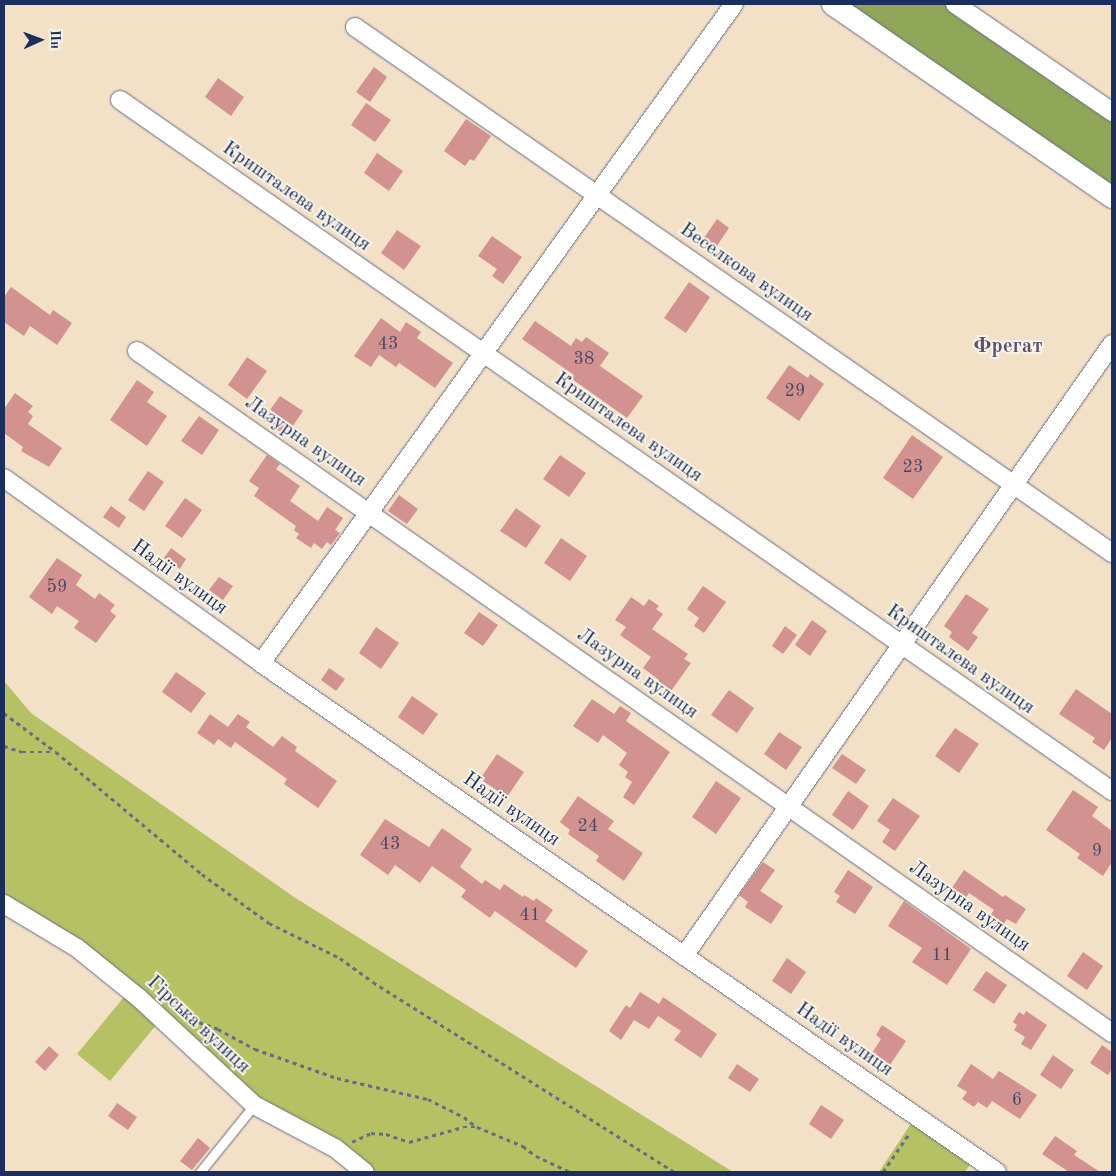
<!DOCTYPE html>
<meta charset="utf-8">
<style>
body{margin:0}
#map{position:relative;width:1116px;height:1176px;overflow:hidden;background:#f3e1c7;font-family:"Old Standard TT",serif}
div>[style]{position:absolute}
.green>*{inset:0;background:#b5c163}
.forest>*{inset:0;background:#90a759}
.building>*{inset:0;background:#d2928f}
.path>*{height:2.5px;margin-top:-1.25px;transform-origin:0;background:repeating-linear-gradient(90deg,#676d83 0 4px,transparent 0 8px)}
.roads{filter:drop-shadow(0 0 1px #676d83) drop-shadow(0 0 1px #676d83)}
.service>*{height:9px;margin:-4.5px;padding:0 4.5px;transform-origin:4.5px;border-radius:4.5px;background:#fff}
.minor>*{height:18px;margin:-9px;padding:0 9px;transform-origin:9px;border-radius:9px;background:#fff}
.tertiary>*{height:21px;margin:-10.5px;padding:0 10.5px;transform-origin:10.5px;border-radius:10.5px;background:#fff}
span{translate:-50% -50%;white-space:nowrap;text-align:center;line-height:1.15;-webkit-text-stroke:4px #f7f3e8;paint-order:stroke}
.number-label{font-size:18px;color:#49486a}
.number-label span{-webkit-text-stroke-width:0}
.street-label{font-size:20px;color:#1b2f5e}
.neighbourhood-label{font-size:21px;color:#5b526f;font-weight:700}
.frame{position:absolute;inset:0;border:5px solid #1b2f5e;pointer-events:none}
.north{position:absolute;left:15px;top:15px;width:50px;height:50px;-webkit-text-stroke:4px #f7f3e8;paint-order:stroke;rotate:88deg;font-size:14px;font-weight:700;line-height:20px;text-align:center;color:#1b2f5e}
.north::after{content:'';display:block;margin:auto;width:18px;height:22px;background:#1b2f5e;clip-path:polygon(50% 0,100% 100%,50% 72%,0 100%)}
</style>
<div id="map">
<div class="green">
<i style="clip-path:polygon(4px 681px,31px 713px,294px 897px,733px 1172px,365px 1172px,254px 1105px,139px 998px,4px 904px)"></i>
<i style="clip-path:polygon(124px 997px,157px 1024px,110px 1081px,77px 1054px)"></i>
<i style="clip-path:polygon(916px 1116px,975px 1157px,965px 1172px,879px 1172px)"></i>
</div>
<div class="forest">
<i style="clip-path:polygon(850px 4px,955px 4px,1112px 112px,1112px 185px)"></i>
</div>
<div class="building">
<i style="clip-path:polygon(374px 67px,387px 77px,370px 102px,356px 92px)"></i>
<i style="clip-path:polygon(218px 78px,244px 97px,231px 116px,205px 97px)"></i>
<i style="clip-path:polygon(366px 103px,391px 120px,375px 142px,351px 125px)"></i>
<i style="clip-path:polygon(466px 119px,491px 136px,474px 161px,470px 159px,465px 166px,444px 151px)"></i>
<i style="clip-path:polygon(377px 153px,403px 171px,389px 191px,364px 173px)"></i>
<i style="clip-path:polygon(717px 219px,729px 228px,714px 250px,702px 241px)"></i>
<i style="clip-path:polygon(397px 230px,421px 246px,404px 270px,381px 253px)"></i>
<i style="clip-path:polygon(492px 236px,522px 257px,503px 284px,492px 276px,497px 269px,478px 256px)"></i>
<i style="clip-path:polygon(689px 282px,710px 297px,686px 333px,664px 318px)"></i>
<i style="clip-path:polygon(11px 287px,50px 315px,53px 310px,72px 323px,57px 345px,30px 326px,24px 336px,4px 322px,4px 297px)"></i>
<i style="clip-path:polygon(381px 318px,400px 332px,406px 322px,421px 332px,417px 338px,453px 363px,435px 388px,399px 363px,396px 367px,379px 355px,371px 367px,354px 356px)"></i>
<i style="clip-path:polygon(535px 321px,571px 346px,576px 338px,582px 342px,586px 337px,609px 353px,600px 366px,643px 396px,627px 418px,572px 379px,574px 375px,522px 339px)"></i>
<i style="clip-path:polygon(247px 357px,267px 371px,247px 399px,228px 385px)"></i>
<i style="clip-path:polygon(789px 365px,808px 378px,810px 374px,824px 384px,799px 421px,766px 398px)"></i>
<i style="clip-path:polygon(137px 380px,154px 392px,147px 402px,167px 416px,147px 446px,110px 420px)"></i>
<i style="clip-path:polygon(15px 393px,33px 406px,28px 412px,33px 416px,28px 424px,62px 448px,49px 467px,21px 451px,23px 447px,4px 433px,4px 409px)"></i>
<i style="clip-path:polygon(280px 396px,303px 411px,286px 436px,263px 420px)"></i>
<i style="clip-path:polygon(199px 416px,219px 430px,202px 455px,181px 441px)"></i>
<i style="clip-path:polygon(912px 435px,943px 457px,913px 499px,883px 478px)"></i>
<i style="clip-path:polygon(267px 455px,280px 464px,276px 469px,300px 486px,290px 501px,318px 521px,327px 507px,343px 518px,335px 530px,340px 533px,331px 545px,327px 542px,322px 549px,314px 543px,311px 548px,296px 538px,299px 534px,294px 530px,296px 526px,254px 496px,259px 488px,249px 481px)"></i>
<i style="clip-path:polygon(560px 455px,586px 473px,569px 497px,543px 479px)"></i>
<i style="clip-path:polygon(148px 471px,164px 482px,144px 511px,128px 500px)"></i>
<i style="clip-path:polygon(399px 495px,418px 509px,407px 524px,388px 511px)"></i>
<i style="clip-path:polygon(185px 498px,202px 510px,182px 538px,165px 526px)"></i>
<i style="clip-path:polygon(111px 506px,126px 517px,119px 528px,103px 517px)"></i>
<i style="clip-path:polygon(516px 508px,541px 526px,526px 548px,500px 531px)"></i>
<i style="clip-path:polygon(561px 538px,587px 556px,570px 581px,544px 563px)"></i>
<i style="clip-path:polygon(171px 548px,186px 559px,180px 569px,164px 558px)"></i>
<i style="clip-path:polygon(57px 558px,82px 575px,76px 585px,95px 599px,99px 593px,115px 605px,110px 611px,116px 616px,96px 643px,74px 628px,79px 621px,57px 606px,52px 614px,29px 597px)"></i>
<i style="clip-path:polygon(219px 577px,233px 586px,223px 600px,209px 590px)"></i>
<i style="clip-path:polygon(703px 586px,726px 602px,704px 633px,694px 626px,699px 618px,687px 609px)"></i>
<i style="clip-path:polygon(966px 594px,989px 609px,972px 633px,978px 637px,968px 651px,949px 637px,952px 632px,944px 626px)"></i>
<i style="clip-path:polygon(631px 597px,644px 606px,649px 599px,659px 606px,656px 609px,663px 614px,652px 629px,688px 654px,684px 659px,691px 663px,669px 694px,656px 685px,659px 680px,643px 668px,651px 657px,620px 635px,626px 627px,615px 620px)"></i>
<i style="clip-path:polygon(479px 612px,498px 625px,483px 646px,464px 633px)"></i>
<i style="clip-path:polygon(812px 620px,827px 631px,810px 656px,795px 645px)"></i>
<i style="clip-path:polygon(785px 626px,797px 635px,783px 654px,772px 646px)"></i>
<i style="clip-path:polygon(376px 627px,399px 643px,381px 669px,359px 653px)"></i>
<i style="clip-path:polygon(329px 668px,345px 679px,336px 691px,321px 680px)"></i>
<i style="clip-path:polygon(176px 672px,206px 693px,191px 713px,162px 692px)"></i>
<i style="clip-path:polygon(1076px 689px,1112px 714px,1112px 738px,1104px 750px,1092px 742px,1095px 738px,1059px 714px)"></i>
<i style="clip-path:polygon(729px 690px,754px 708px,737px 733px,711px 715px)"></i>
<i style="clip-path:polygon(412px 696px,438px 714px,423px 735px,398px 717px)"></i>
<i style="clip-path:polygon(592px 699px,614px 714px,620px 706px,631px 713px,626px 721px,670px 752px,634px 805px,623px 797px,632px 782px,625px 777px,628px 772px,619px 765px,627px 753px,603px 735px,598px 743px,573px 726px)"></i>
<i style="clip-path:polygon(210px 714px,228px 727px,238px 714px,250px 722px,246px 727px,273px 747px,282px 736px,297px 747px,295px 751px,337px 781px,318px 808px,284px 784px,287px 779px,235px 742px,231px 748px,218px 739px,214px 745px,197px 733px)"></i>
<i style="clip-path:polygon(955px 728px,979px 744px,959px 773px,935px 756px)"></i>
<i style="clip-path:polygon(779px 732px,802px 747px,786px 770px,764px 754px)"></i>
<i style="clip-path:polygon(497px 754px,524px 772px,507px 797px,480px 779px)"></i>
<i style="clip-path:polygon(842px 754px,866px 770px,856px 784px,832px 768px)"></i>
<i style="clip-path:polygon(716px 781px,741px 798px,716px 834px,692px 817px)"></i>
<i style="clip-path:polygon(1073px 790px,1098px 807px,1092px 816px,1112px 831px,1112px 862px,1103px 876px,1077px 858px,1080px 854px,1046px 830px)"></i>
<i style="clip-path:polygon(848px 791px,869px 806px,853px 830px,832px 815px)"></i>
<i style="clip-path:polygon(578px 796px,614px 821px,608px 829px,643px 853px,624px 881px,596px 861px,599px 856px,568px 834px,570px 830px,560px 822px)"></i>
<i style="clip-path:polygon(893px 798px,920px 816px,895px 851px,882px 842px,890px 830px,877px 821px)"></i>
<i style="clip-path:polygon(385px 819px,429px 847px,442px 828px,472px 849px,460px 867px,482px 884px,485px 880px,500px 890px,504px 884px,523px 897px,524px 895px,534px 901px,536px 898px,553px 910px,545px 921px,588px 951px,576px 968px,495px 911px,490px 918px,461px 897px,466px 890px,432px 866px,420px 883px,395px 865px,388px 875px,360px 855px)"></i>
<i style="clip-path:polygon(763px 862px,775px 870px,760px 891px,783px 906px,771px 924px,745px 907px,748px 902px,739px 895px)"></i>
<i style="clip-path:polygon(848px 870px,873px 887px,855px 914px,836px 902px,840px 896px,834px 892px)"></i>
<i style="clip-path:polygon(964px 870px,1003px 897px,1005px 895px,1026px 909px,1016px 924px,1007px 919px,1001px 928px,988px 919px,994px 910px,969px 893px,963px 902px,949px 892px)"></i>
<i style="clip-path:polygon(904px 901px,971px 949px,947px 985px,912px 962px,922px 948px,888px 926px)"></i>
<i style="clip-path:polygon(1083px 952px,1103px 966px,1087px 990px,1067px 976px)"></i>
<i style="clip-path:polygon(787px 958px,806px 972px,791px 994px,772px 981px)"></i>
<i style="clip-path:polygon(986px 971px,1007px 985px,994px 1004px,973px 990px)"></i>
<i style="clip-path:polygon(640px 992px,659px 1004px,663px 997px,717px 1034px,701px 1058px,674px 1040px,681px 1031px,658px 1016px,649px 1029px,634px 1020px,621px 1040px,609px 1031px,626px 1005px,630px 1008px)"></i>
<i style="clip-path:polygon(1026px 1011px,1047px 1025px,1031px 1050px,1021px 1044px,1025px 1037px,1014px 1030px,1017px 1025px,1013px 1022px,1019px 1012px,1024px 1015px)"></i>
<i style="clip-path:polygon(882px 1025px,906px 1041px,890px 1065px,872px 1053px,881px 1039px,876px 1035px)"></i>
<i style="clip-path:polygon(1102px 1045px,1112px 1052px,1112px 1069px,1108px 1075px,1090px 1063px)"></i>
<i style="clip-path:polygon(49px 1046px,59px 1055px,45px 1071px,35px 1062px)"></i>
<i style="clip-path:polygon(1053px 1055px,1074px 1070px,1061px 1089px,1040px 1075px)"></i>
<i style="clip-path:polygon(737px 1064px,759px 1079px,750px 1092px,728px 1078px)"></i>
<i style="clip-path:polygon(971px 1064px,993px 1079px,999px 1071px,1037px 1095px,1020px 1119px,992px 1101px,987px 1108px,978px 1102px,974px 1107px,962px 1099px,967px 1092px,957px 1086px)"></i>
<i style="clip-path:polygon(117px 1103px,137px 1117px,128px 1130px,108px 1116px)"></i>
<i style="clip-path:polygon(821px 1105px,844px 1120px,831px 1139px,809px 1124px)"></i>
<i style="clip-path:polygon(1055px 1136px,1077px 1151px,1074px 1155px,1100px 1172px,1069px 1172px,1042px 1154px)"></i>
<i style="clip-path:polygon(198px 1138px,210px 1148px,192px 1170px,180px 1161px)"></i>
</div>
<div class="path">
<i style="left:4px;top:713px;width:65px;rotate:36.9deg"></i>
<i style="left:56px;top:752px;width:190px;rotate:39.9deg"></i>
<i style="left:202px;top:874px;width:83px;rotate:36.2deg"></i>
<i style="left:269px;top:923px;width:79px;rotate:26.2deg"></i>
<i style="left:340px;top:958px;width:41px;rotate:36deg"></i>
<i style="left:373px;top:982px;width:357px;rotate:32.2deg"></i>
<i style="left:4px;top:746px;width:19px;rotate:18deg"></i>
<i style="left:22px;top:752px;width:32px"></i>
<i style="left:184px;top:1017px;width:36px;rotate:19deg"></i>
<i style="left:218px;top:1029px;width:42px;rotate:28.4deg"></i>
<i style="left:255px;top:1049px;width:87px;rotate:19.5deg"></i>
<i style="left:337px;top:1078px;width:93px;rotate:13deg"></i>
<i style="left:428px;top:1099px;width:40px;rotate:26.6deg"></i>
<i style="left:464px;top:1117px;width:16px;rotate:38deg"></i>
<i style="left:477px;top:1127px;width:50px;rotate:22.4deg"></i>
<i style="left:523px;top:1146px;width:16px;rotate:38deg"></i>
<i style="left:536px;top:1156px;width:38px;rotate:25deg"></i>
<i style="left:352px;top:1142px;width:21px;rotate:-25deg"></i>
<i style="left:371px;top:1133px;width:15px;rotate:4deg"></i>
<i style="left:386px;top:1134px;width:24px;rotate:19deg"></i>
<i style="left:409px;top:1142px;width:56px;rotate:-15.5deg"></i>
<i style="left:463px;top:1127px;width:13px"></i>
<i style="left:883px;top:1172px;width:48px;rotate:-56deg"></i>
</div>
<div class="roads">
<div class="service">
<i style="left:200px;top:1172px;width:86px;rotate:-51.1deg"></i>
</div>
<div class="minor">
<i style="left:955px;top:4px;width:191px;rotate:34.5deg"></i>
<i style="left:355px;top:27px;width:922px;rotate:34.79deg"></i>
<i style="left:120px;top:100px;width:1209px;rotate:34.86deg"></i>
<i style="left:137px;top:351px;width:1190px;rotate:34.97deg"></i>
<i style="left:4px;top:478px;width:317px;rotate:35.7deg"></i>
<i style="left:261px;top:663px;width:895px;rotate:34.67deg"></i>
<i style="left:261px;top:663px;width:811px;rotate:-54.33deg"></i>
<i style="left:4px;top:904px;width:85px;rotate:31.1deg"></i>
<i style="left:77px;top:948px;width:80px;rotate:38.9deg"></i>
<i style="left:139px;top:998px;width:157px;rotate:42.9deg"></i>
<i style="left:254px;top:1105px;width:92px;rotate:28deg"></i>
<i style="left:335px;top:1148px;width:38px;rotate:39deg"></i>
<i style="left:684px;top:956px;width:747px;rotate:-55.03deg"></i>
</div>
<div class="tertiary">
<i style="left:832px;top:4px;width:340px;rotate:34.6deg"></i>
</div>
</div>
<div class="number-label">
<span style="left:388px;top:344px">43</span>
<span style="left:584px;top:359px">38</span>
<span style="left:795px;top:391px">29</span>
<span style="left:913px;top:467px">23</span>
<span style="left:57px;top:587px">59</span>
<span style="left:588px;top:826px">24</span>
<span style="left:390px;top:844px">43</span>
<span style="left:1097px;top:851px">9</span>
<span style="left:530px;top:915px">41</span>
<span style="left:942px;top:955px">11</span>
<span style="left:1017px;top:1100px">6</span>
</div>
<div class="street-label">
<span style="left:296px;top:197px;rotate:35deg">Кришталева вулиця</span>
<span style="left:746px;top:273px;rotate:35deg">Веселкова вулиця</span>
<span style="left:628px;top:428px;rotate:35deg">Кришталева вулиця</span>
<span style="left:305px;top:442px;rotate:35deg">Лазурна вулиця</span>
<span style="left:179px;top:578px;rotate:36deg">Надії вулиця</span>
<span style="left:960px;top:660px;rotate:35deg">Кришталева вулиця</span>
<span style="left:637px;top:674px;rotate:35deg">Лазурна вулиця</span>
<span style="left:511px;top:810px;rotate:35deg">Надії вулиця</span>
<span style="left:969px;top:907px;rotate:35deg">Лазурна вулиця</span>
<span style="left:198px;top:1025px;rotate:43deg">Гірська вулиця</span>
<span style="left:844px;top:1040px;rotate:35deg">Надії вулиця</span>
</div>
<div class="neighbourhood-label">
<span style="left:1008px;top:347px">Фрегат</span>
</div>
<div class="frame"></div>
<div class="north">Пн</div>
</div>
